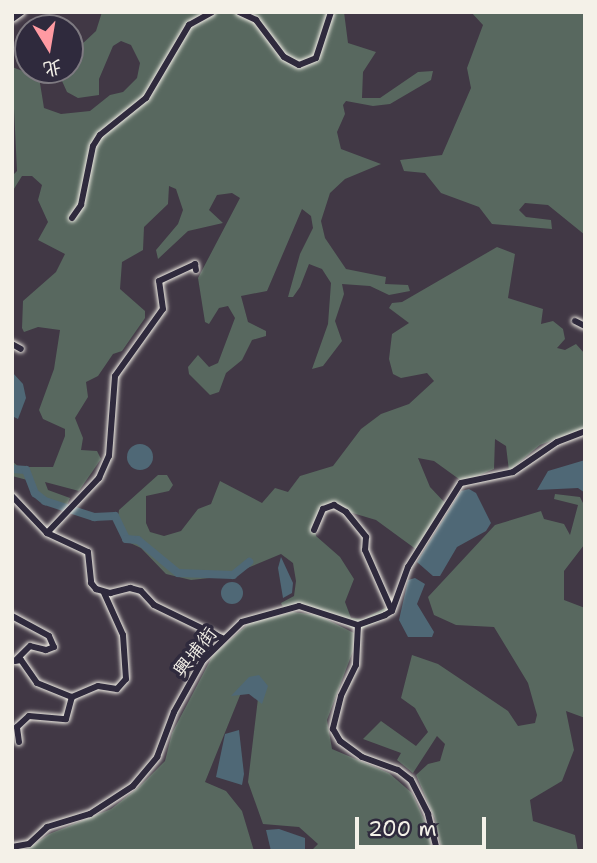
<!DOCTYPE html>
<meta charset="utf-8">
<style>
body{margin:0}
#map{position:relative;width:597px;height:863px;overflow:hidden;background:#413845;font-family:"Shantell Sans","LXGW WenKai TC",sans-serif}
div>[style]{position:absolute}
.green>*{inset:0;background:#58685f}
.water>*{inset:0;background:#4f6876}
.round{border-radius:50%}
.river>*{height:8px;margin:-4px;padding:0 4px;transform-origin:4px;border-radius:4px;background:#4f6876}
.roads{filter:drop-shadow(0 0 2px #f4f1e8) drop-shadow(0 0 2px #f4f1e8)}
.minor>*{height:6px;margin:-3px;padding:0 3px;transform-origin:3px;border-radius:3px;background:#2f2a3d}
span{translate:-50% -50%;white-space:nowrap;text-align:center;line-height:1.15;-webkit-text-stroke:7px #2f2a3d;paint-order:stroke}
.street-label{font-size:19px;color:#f4f1e8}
.frame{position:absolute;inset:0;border:14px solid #f4f1e8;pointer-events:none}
.north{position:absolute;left:14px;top:14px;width:70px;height:70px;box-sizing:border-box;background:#2f2a3d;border:2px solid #7e7a81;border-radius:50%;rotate:169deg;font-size:19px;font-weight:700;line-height:28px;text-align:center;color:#f4f1e8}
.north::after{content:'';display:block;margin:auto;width:24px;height:32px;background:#ff9aa2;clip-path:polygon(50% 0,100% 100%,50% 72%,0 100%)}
.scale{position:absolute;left:355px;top:817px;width:131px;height:32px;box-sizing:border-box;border:4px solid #f4f1e8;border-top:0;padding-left:9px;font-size:21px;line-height:24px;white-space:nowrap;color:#f4f1e8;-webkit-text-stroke:5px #2f2a3d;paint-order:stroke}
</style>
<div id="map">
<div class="green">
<i style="clip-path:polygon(102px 12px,344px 12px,348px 43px,376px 52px,363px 72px,362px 98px,380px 98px,418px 72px,433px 71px,431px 80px,390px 104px,373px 106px,346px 101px,343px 105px,345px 114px,337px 132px,341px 149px,381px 164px,345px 179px,330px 193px,321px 221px,325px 238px,346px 269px,386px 277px,385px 284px,408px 285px,410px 291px,389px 295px,370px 286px,342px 284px,344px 294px,335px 321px,342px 341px,323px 366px,312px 369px,328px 324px,331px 283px,322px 269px,309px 264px,300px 287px,293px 297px,288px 297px,300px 254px,313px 228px,311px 216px,302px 209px,267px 291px,241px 296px,248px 322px,266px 331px,266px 336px,252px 340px,242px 360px,226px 373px,219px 392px,210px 395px,189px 374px,188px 367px,198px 355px,209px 367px,218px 363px,235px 318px,228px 306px,219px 308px,209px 324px,205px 322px,198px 278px,240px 198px,232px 193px,217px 195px,209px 210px,223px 223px,188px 231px,158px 259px,156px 250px,178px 224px,183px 210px,176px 189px,169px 186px,168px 204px,144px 227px,143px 250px,122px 262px,120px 289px,145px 311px,145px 318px,122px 351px,113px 354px,98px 376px,86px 382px,88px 397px,75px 418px,83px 438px,81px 450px,97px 451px,101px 459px,79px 491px,45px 482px,48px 490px,70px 498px,67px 505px,58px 505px,34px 496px,31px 481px,12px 476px,12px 461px,19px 467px,53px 467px,65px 436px,65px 429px,43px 419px,39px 410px,54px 369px,60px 330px,38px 327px,24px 332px,22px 328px,23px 301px,56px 272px,65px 254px,38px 240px,48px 222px,38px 200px,42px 185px,32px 176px,22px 176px,12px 192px,12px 176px,17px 171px,12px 67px,39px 77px,44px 108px,61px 114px,90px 111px,110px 95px,123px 92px,137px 78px,140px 63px,131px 45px,121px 41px,113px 46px,99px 79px,99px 95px,78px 98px,67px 92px,62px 81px,80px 58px,80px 46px,96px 31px)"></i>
<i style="clip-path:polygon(471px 12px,585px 12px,585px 235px,548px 205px,525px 203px,519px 210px,526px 217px,551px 220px,552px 229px,492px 224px,479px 207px,441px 193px,425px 173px,404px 171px,400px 160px,442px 155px,471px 88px,467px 68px,483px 25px)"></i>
<i style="clip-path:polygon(497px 247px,515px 254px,508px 298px,543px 309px,541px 324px,553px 321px,563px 329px,565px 339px,557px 348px,565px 350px,576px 344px,585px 354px,585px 428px,540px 445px,509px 471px,506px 446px,495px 439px,494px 469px,463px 482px,434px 461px,418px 458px,430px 487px,446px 504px,417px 550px,376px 520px,329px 506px,315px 520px,316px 536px,340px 557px,354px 579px,345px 602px,351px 618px,363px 619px,385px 608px,391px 611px,388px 617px,361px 629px,351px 628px,327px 612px,283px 607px,281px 603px,294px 596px,296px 581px,293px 563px,281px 554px,228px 576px,191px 580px,166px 574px,141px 548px,126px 541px,117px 523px,119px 510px,158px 475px,167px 475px,173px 485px,169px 491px,146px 496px,146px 523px,150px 532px,164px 536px,181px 531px,198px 509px,211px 504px,220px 481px,262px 503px,275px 488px,288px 492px,300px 476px,333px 466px,361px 429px,381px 414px,409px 404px,434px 381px,427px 373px,401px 378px,393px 374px,389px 359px,392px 334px,409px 323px,389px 308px,392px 303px,402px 302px)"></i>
<i style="clip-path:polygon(555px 494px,580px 497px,585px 507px,584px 545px,564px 571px,564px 600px,585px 608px,585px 718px,566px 711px,574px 750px,562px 781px,530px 800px,533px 821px,575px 835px,578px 851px,442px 851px,435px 819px,416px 775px,428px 764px,440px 761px,445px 744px,437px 736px,413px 773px,397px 760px,401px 753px,363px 739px,381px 721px,416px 746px,428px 732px,415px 708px,401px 698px,412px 655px,438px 664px,508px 711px,518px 726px,535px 723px,537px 715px,528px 683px,494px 627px,456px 625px,434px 615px,428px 597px,495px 525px,541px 511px,544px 519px,564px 524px,570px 535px,578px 505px,554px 499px)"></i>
<i style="clip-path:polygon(293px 612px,318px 615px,354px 633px,353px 651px,327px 720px,332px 749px,389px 773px,412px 793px,429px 830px,432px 851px,311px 851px,318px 844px,299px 827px,263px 824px,248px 782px,259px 690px,245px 683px,205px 782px,226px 791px,242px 811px,254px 851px,24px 851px,49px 834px,111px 809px,139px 787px,165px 761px,172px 733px,213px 655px,249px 623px)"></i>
</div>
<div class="water">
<i style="clip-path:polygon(12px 372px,23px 384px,26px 398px,18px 419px,12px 416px)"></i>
<i class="round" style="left:127px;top:444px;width:26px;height:26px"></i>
<i style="clip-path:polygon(585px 460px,585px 493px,578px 488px,537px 490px,548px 471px)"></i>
<i style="clip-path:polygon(469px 489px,476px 493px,491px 523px,486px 531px,457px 547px,440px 576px,433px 576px,417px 562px,461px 491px)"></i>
<i style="clip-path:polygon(281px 557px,293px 583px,292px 593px,283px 598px,278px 568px)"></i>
<i style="clip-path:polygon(415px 578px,425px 584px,417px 604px,434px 632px,432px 637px,408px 637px,399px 620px,408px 580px)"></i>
<i class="round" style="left:221px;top:582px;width:22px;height:22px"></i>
<i style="clip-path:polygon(259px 675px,268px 686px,262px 704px,249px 694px,231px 696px,249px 677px)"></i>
<i style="clip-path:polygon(239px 730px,244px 774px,242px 785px,216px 777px,225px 734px)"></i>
<i style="clip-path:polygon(279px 829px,305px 838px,305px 851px,271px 851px,266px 830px)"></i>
</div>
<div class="river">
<i style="left:12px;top:469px;width:14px;rotate:4deg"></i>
<i style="left:26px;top:470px;width:25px;rotate:69deg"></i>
<i style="left:35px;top:493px;width:13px;rotate:39deg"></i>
<i style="left:45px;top:501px;width:52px;rotate:18.1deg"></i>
<i style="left:94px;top:517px;width:21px;rotate:-3deg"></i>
<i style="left:115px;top:516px;width:25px;rotate:64deg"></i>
<i style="left:126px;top:539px;width:12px;rotate:5deg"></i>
<i style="left:138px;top:540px;width:52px;rotate:39.5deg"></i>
<i style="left:178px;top:573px;width:55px;rotate:2.1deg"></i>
<i style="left:233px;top:575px;width:21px;rotate:-39deg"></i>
</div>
<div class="roads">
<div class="minor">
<i style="left:239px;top:12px;width:19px;rotate:25deg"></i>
<i style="left:256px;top:20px;width:46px;rotate:52.9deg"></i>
<i style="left:284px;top:57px;width:17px;rotate:28deg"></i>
<i style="left:299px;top:65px;width:18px;rotate:-22deg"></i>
<i style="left:316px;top:58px;width:48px;rotate:-71.9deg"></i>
<i style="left:12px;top:19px;width:12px;rotate:-35deg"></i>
<i style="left:72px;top:218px;width:16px;rotate:-55deg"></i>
<i style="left:81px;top:205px;width:60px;rotate:-78.5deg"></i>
<i style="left:93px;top:146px;width:13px;rotate:-58deg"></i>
<i style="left:100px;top:135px;width:59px;rotate:-38.8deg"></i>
<i style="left:146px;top:98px;width:85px;rotate:-59.5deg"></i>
<i style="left:189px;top:25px;width:26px;rotate:-29deg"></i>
<i style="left:575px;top:321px;width:11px;rotate:27deg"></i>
<i style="left:12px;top:344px;width:10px;rotate:29deg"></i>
<i style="left:12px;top:496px;width:51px;rotate:46.6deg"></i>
<i style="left:47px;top:533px;width:45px;rotate:24.9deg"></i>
<i style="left:88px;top:552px;width:31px;rotate:84deg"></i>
<i style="left:91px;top:583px;width:8px;rotate:50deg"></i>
<i style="left:96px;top:589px;width:15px;rotate:16deg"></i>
<i style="left:110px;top:593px;width:21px;rotate:-14deg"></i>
<i style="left:130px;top:588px;width:11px;rotate:15deg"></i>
<i style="left:141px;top:591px;width:19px;rotate:47deg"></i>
<i style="left:154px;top:605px;width:76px;rotate:25.9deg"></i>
<i style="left:314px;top:530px;width:23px;rotate:-67deg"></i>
<i style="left:323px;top:509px;width:12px;rotate:-20deg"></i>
<i style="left:334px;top:505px;width:14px;rotate:30deg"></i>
<i style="left:346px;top:512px;width:32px;rotate:51deg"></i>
<i style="left:366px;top:537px;width:13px;rotate:94deg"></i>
<i style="left:365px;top:550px;width:64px;rotate:66.2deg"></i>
<i style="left:47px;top:533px;width:76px;rotate:-46.6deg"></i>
<i style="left:99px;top:478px;width:24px;rotate:-66deg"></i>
<i style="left:109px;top:456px;width:80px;rotate:-85.7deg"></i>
<i style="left:115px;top:376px;width:82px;rotate:-54.4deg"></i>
<i style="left:163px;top:309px;width:28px;rotate:-98deg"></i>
<i style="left:159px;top:281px;width:40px;rotate:-25deg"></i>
<i style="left:195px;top:264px;width:6px;rotate:81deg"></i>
<i style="left:12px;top:616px;width:42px;rotate:28.4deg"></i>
<i style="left:49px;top:636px;width:12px;rotate:66deg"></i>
<i style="left:54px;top:647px;width:9px;rotate:159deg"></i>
<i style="left:46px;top:650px;width:16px;rotate:-166deg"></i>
<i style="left:30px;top:646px;width:20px;rotate:135deg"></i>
<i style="left:358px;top:625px;width:40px;rotate:92.9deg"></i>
<i style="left:356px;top:665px;width:34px;rotate:116deg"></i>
<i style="left:341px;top:696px;width:34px;rotate:104deg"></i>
<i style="left:333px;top:729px;width:14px;rotate:60deg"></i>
<i style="left:340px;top:741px;width:27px;rotate:36deg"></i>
<i style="left:362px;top:757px;width:38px;rotate:20deg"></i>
<i style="left:398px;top:770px;width:16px;rotate:38deg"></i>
<i style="left:411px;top:780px;width:38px;rotate:63deg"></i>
<i style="left:428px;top:814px;width:38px;rotate:76deg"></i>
<i style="left:15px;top:661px;width:6px;rotate:-9deg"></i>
<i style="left:21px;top:660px;width:28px;rotate:55deg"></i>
<i style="left:37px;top:683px;width:38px;rotate:22deg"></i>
<i style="left:19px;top:742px;width:15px;rotate:-98deg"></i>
<i style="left:17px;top:727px;width:16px;rotate:-43deg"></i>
<i style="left:29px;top:716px;width:37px;rotate:5deg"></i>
<i style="left:66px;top:719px;width:23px;rotate:-75deg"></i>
<i style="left:72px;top:697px;width:28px;rotate:-23deg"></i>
<i style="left:98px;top:686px;width:19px;rotate:9deg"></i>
<i style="left:117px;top:689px;width:13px;rotate:-48deg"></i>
<i style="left:126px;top:679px;width:44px;rotate:-93.9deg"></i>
<i style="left:123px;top:635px;width:46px;rotate:-114.3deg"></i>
<i style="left:12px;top:847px;width:17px;rotate:-10deg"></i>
<i style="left:29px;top:844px;width:25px;rotate:-43deg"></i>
<i style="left:47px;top:827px;width:45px;rotate:-16.8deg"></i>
<i style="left:90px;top:814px;width:51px;rotate:-33.1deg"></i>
<i style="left:133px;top:786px;width:38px;rotate:-50deg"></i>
<i style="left:157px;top:757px;width:48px;rotate:-69.3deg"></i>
<i style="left:174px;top:712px;width:60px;rotate:-60.9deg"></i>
<i style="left:203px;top:660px;width:54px;rotate:-44.3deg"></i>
<i style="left:242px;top:622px;width:59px;rotate:-15.7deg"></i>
<i style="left:299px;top:606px;width:62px;rotate:17.9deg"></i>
<i style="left:358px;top:625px;width:29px;rotate:-20deg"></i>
<i style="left:385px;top:615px;width:8px;rotate:-30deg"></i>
<i style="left:392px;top:611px;width:47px;rotate:-70deg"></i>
<i style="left:408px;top:567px;width:99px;rotate:-57.8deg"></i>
<i style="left:461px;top:483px;width:53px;rotate:-11.9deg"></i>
<i style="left:513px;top:472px;width:53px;rotate:-34.3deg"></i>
<i style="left:557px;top:442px;width:30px;rotate:-21deg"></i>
</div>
</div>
<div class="street-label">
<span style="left:195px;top:652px;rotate:-52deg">興埔街</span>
</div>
<div class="frame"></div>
<div class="north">北</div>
<div class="scale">200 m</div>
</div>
